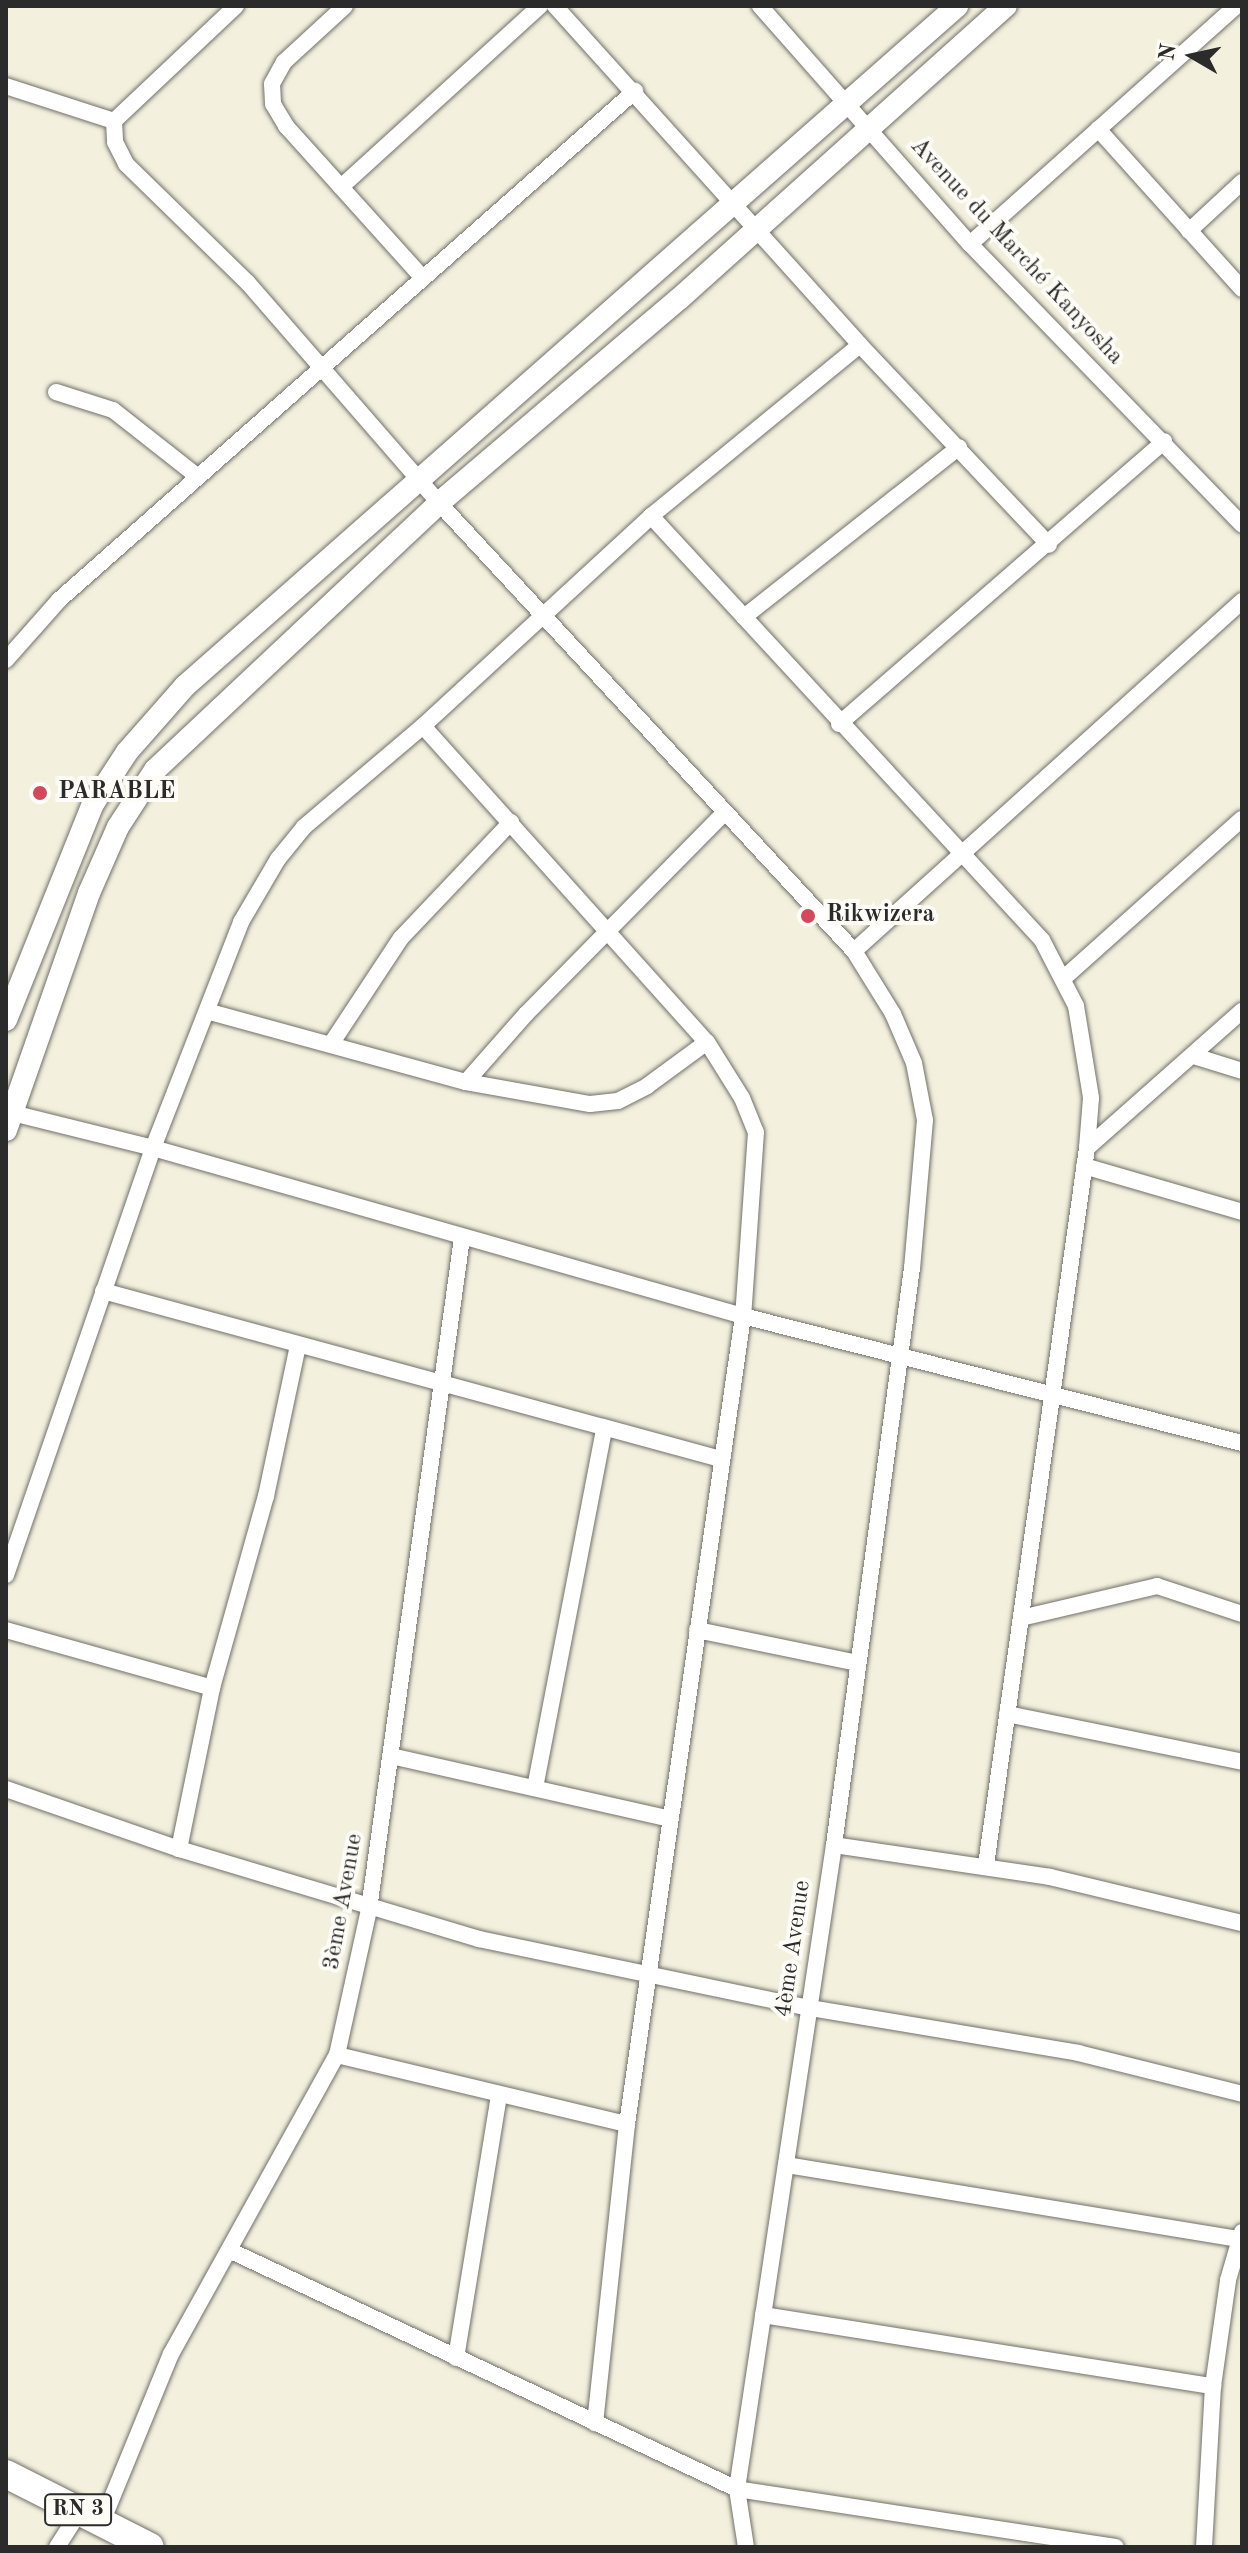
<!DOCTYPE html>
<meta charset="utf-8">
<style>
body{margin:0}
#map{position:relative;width:1248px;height:2553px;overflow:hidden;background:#f3f0dd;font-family:"Old Standard TT",serif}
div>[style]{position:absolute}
.roads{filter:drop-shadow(0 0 2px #717069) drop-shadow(0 0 2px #717069)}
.minor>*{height:16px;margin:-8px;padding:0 8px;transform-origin:8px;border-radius:8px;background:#fff}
.tertiary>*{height:22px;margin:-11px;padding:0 11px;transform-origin:11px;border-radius:11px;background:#fff}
.trunk>*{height:28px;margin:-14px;padding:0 14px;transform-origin:14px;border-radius:14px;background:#fff}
.dots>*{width:22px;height:22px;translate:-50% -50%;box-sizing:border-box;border:4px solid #fdfcf7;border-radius:50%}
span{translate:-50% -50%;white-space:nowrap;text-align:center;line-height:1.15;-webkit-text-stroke:8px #fdfcf7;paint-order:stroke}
.shield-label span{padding:2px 6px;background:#fdfcf7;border:2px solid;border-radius:6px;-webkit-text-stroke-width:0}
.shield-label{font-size:22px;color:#2b2b2b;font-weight:700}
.street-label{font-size:24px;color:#2b2b2b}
.poi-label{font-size:24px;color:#2b2b2b;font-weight:700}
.left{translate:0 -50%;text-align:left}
.frame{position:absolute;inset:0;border:8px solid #2b2b2b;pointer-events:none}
.north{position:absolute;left:1152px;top:16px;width:80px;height:80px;-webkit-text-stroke:6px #fdfcf7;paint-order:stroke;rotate:279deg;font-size:22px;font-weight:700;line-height:32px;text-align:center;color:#2b2b2b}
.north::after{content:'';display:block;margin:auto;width:28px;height:36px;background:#2b2b2b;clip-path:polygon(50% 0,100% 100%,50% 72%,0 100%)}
</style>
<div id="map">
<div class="roads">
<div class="minor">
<i style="left:236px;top:6px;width:168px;rotate:136.7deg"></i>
<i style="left:114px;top:121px;width:21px;rotate:87deg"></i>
<i style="left:115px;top:142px;width:25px;rotate:63deg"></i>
<i style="left:126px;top:164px;width:170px;rotate:44.3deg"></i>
<i style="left:248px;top:283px;width:291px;rotate:49deg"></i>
<i style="left:439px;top:503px;width:611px;rotate:47.19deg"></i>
<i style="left:854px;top:951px;width:74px;rotate:58.2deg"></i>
<i style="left:893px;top:1014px;width:53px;rotate:66.8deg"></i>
<i style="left:914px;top:1063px;width:58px;rotate:79.1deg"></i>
<i style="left:925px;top:1120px;width:149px;rotate:95deg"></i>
<i style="left:912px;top:1268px;width:582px;rotate:97.7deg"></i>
<i style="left:834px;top:1845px;width:651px;rotate:98.57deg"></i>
<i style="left:737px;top:2489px;width:59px;rotate:81.2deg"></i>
<i style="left:345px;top:6px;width:83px;rotate:137.4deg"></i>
<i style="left:284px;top:62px;width:25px;rotate:119deg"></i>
<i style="left:272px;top:84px;width:20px;rotate:87deg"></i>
<i style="left:273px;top:104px;width:26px;rotate:59deg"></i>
<i style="left:286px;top:126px;width:205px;rotate:48deg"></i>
<i style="left:555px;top:6px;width:456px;rotate:48deg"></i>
<i style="left:860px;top:345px;width:275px;rotate:46.6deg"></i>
<i style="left:760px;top:6px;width:317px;rotate:48.6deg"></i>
<i style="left:970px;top:244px;width:391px;rotate:45.9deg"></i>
<i style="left:6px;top:86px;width:114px;rotate:18deg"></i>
<i style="left:1098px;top:129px;width:215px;rotate:48deg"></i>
<i style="left:341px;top:187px;width:269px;rotate:-42.3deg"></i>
<i style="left:1189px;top:231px;width:72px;rotate:-42.8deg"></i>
<i style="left:970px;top:244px;width:357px;rotate:-41.8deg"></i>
<i style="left:56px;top:392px;width:60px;rotate:17.5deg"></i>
<i style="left:113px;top:410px;width:108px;rotate:38.2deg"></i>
<i style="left:651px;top:516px;width:577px;rotate:47.32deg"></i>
<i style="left:1042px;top:940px;width:74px;rotate:62.7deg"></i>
<i style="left:1076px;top:1006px;width:93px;rotate:80.7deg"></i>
<i style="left:1091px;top:1098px;width:50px;rotate:94.6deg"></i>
<i style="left:1087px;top:1148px;width:724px;rotate:98.02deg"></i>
<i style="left:744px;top:617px;width:274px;rotate:-38.3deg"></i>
<i style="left:6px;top:660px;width:80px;rotate:-48.5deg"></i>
<i style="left:59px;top:600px;width:769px;rotate:-41.47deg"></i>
<i style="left:839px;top:724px;width:431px;rotate:-41deg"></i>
<i style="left:423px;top:726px;width:425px;rotate:48.1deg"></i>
<i style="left:707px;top:1042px;width:66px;rotate:58deg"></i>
<i style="left:742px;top:1098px;width:37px;rotate:68deg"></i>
<i style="left:756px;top:1132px;width:184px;rotate:94deg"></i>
<i style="left:743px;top:1316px;width:816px;rotate:98.17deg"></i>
<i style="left:627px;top:2124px;width:301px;rotate:96.1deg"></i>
<i style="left:854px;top:951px;width:523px;rotate:-42.05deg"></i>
<i style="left:1065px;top:977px;width:237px;rotate:-41.8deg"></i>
<i style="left:210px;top:1012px;width:265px;rotate:15.3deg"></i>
<i style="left:466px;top:1082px;width:126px;rotate:10.1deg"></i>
<i style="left:590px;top:1104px;width:28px;rotate:-6deg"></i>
<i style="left:618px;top:1101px;width:33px;rotate:-27deg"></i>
<i style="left:647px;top:1086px;width:74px;rotate:-36.3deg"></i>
<i style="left:331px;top:1044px;width:127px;rotate:-56.6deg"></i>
<i style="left:401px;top:938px;width:160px;rotate:-46.5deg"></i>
<i style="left:1194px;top:1056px;width:50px;rotate:17.4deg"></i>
<i style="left:466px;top:1082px;width:91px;rotate:-48.6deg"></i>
<i style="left:526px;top:1014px;width:282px;rotate:-45.4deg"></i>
<i style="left:12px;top:1113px;width:145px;rotate:13.9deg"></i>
<i style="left:153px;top:1148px;width:613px;rotate:15.89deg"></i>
<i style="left:743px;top:1316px;width:515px;rotate:14.28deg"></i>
<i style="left:1087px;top:1148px;width:207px;rotate:-41.5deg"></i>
<i style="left:1084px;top:1166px;width:165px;rotate:16.2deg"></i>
<i style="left:103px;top:1291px;width:640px;rotate:15.21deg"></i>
<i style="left:6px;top:1575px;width:452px;rotate:-71deg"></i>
<i style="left:153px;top:1148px;width:243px;rotate:-68.7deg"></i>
<i style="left:241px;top:922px;width:73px;rotate:-59.6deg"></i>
<i style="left:278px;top:859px;width:41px;rotate:-50.9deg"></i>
<i style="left:304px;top:827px;width:156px;rotate:-40.3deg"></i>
<i style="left:423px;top:726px;width:310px;rotate:-42.6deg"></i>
<i style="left:651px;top:516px;width:270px;rotate:-39.3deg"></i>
<i style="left:1021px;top:1618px;width:140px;rotate:-13.2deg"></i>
<i style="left:1157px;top:1586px;width:89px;rotate:18.2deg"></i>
<i style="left:6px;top:1630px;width:214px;rotate:15.7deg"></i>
<i style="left:697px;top:1630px;width:164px;rotate:11.6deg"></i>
<i style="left:1007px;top:1714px;width:240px;rotate:11.5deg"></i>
<i style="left:391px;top:1756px;width:286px;rotate:12.7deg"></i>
<i style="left:535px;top:1788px;width:367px;rotate:-79.1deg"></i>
<i style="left:6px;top:1789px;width:183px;rotate:19.1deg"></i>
<i style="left:179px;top:1849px;width:313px;rotate:16.7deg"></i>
<i style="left:479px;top:1939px;width:338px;rotate:11.8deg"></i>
<i style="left:810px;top:2008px;width:272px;rotate:9.5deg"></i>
<i style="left:1078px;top:2053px;width:169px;rotate:14deg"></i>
<i style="left:834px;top:1845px;width:218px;rotate:8.4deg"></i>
<i style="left:1050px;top:1877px;width:197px;rotate:13.5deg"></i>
<i style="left:179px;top:1849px;width:164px;rotate:-78.4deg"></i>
<i style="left:212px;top:1688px;width:199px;rotate:-74.3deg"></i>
<i style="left:266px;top:1496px;width:153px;rotate:-78deg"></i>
<i style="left:337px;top:2055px;width:298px;rotate:13.4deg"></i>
<i style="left:786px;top:2165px;width:459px;rotate:9.3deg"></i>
<i style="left:231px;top:2251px;width:559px;rotate:25.19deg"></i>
<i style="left:737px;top:2489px;width:383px;rotate:8.7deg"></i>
<i style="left:763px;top:2315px;width:456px;rotate:9deg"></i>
<i style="left:456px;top:2358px;width:266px;rotate:-80.7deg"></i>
<i style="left:102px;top:2522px;width:182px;rotate:-67.7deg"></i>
<i style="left:171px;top:2354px;width:342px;rotate:-61deg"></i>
<i style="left:337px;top:2055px;width:149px;rotate:-77.6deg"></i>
<i style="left:369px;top:1909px;width:677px;rotate:-82.11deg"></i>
<i style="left:57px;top:2547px;width:43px;rotate:-57.4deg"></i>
<i style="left:1204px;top:2547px;width:161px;rotate:-86.8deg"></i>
<i style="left:1213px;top:2386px;width:107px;rotate:-81.9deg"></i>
<i style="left:1228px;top:2280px;width:50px;rotate:-73.7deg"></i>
</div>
<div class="tertiary">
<i style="left:6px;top:1020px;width:233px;rotate:-68.1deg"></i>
<i style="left:93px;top:804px;width:62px;rotate:-56.8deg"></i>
<i style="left:127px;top:752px;width:88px;rotate:-48.7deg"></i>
<i style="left:185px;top:686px;width:1029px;rotate:-41.37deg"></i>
<i style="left:6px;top:1130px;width:251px;rotate:-70.7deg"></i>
<i style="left:89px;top:893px;width:72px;rotate:-66.3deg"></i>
<i style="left:118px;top:827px;width:68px;rotate:-57deg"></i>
<i style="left:155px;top:770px;width:390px;rotate:-43.2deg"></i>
<i style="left:439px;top:503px;width:315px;rotate:-40.4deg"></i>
<i style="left:679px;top:299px;width:439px;rotate:-41.9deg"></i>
</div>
<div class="trunk">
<i style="left:6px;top:2474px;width:161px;rotate:26.9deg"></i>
</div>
</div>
<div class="dots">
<i style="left:40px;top:793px;background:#d1495b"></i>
<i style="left:808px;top:916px;background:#d1495b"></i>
</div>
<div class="shield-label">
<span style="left:78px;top:2510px">RN 3</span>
</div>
<div class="street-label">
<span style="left:1016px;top:252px;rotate:47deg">Avenue du Marché Kanyosha</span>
<span style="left:344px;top:1902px;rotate:-80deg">3ème Avenue</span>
<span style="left:794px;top:1949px;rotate:-82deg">4ème Avenue</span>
</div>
<div class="poi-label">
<span class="left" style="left:58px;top:793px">PARABLE</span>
<span class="left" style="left:826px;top:916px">Rikwizera</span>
</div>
<div class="frame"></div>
<div class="north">N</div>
</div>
